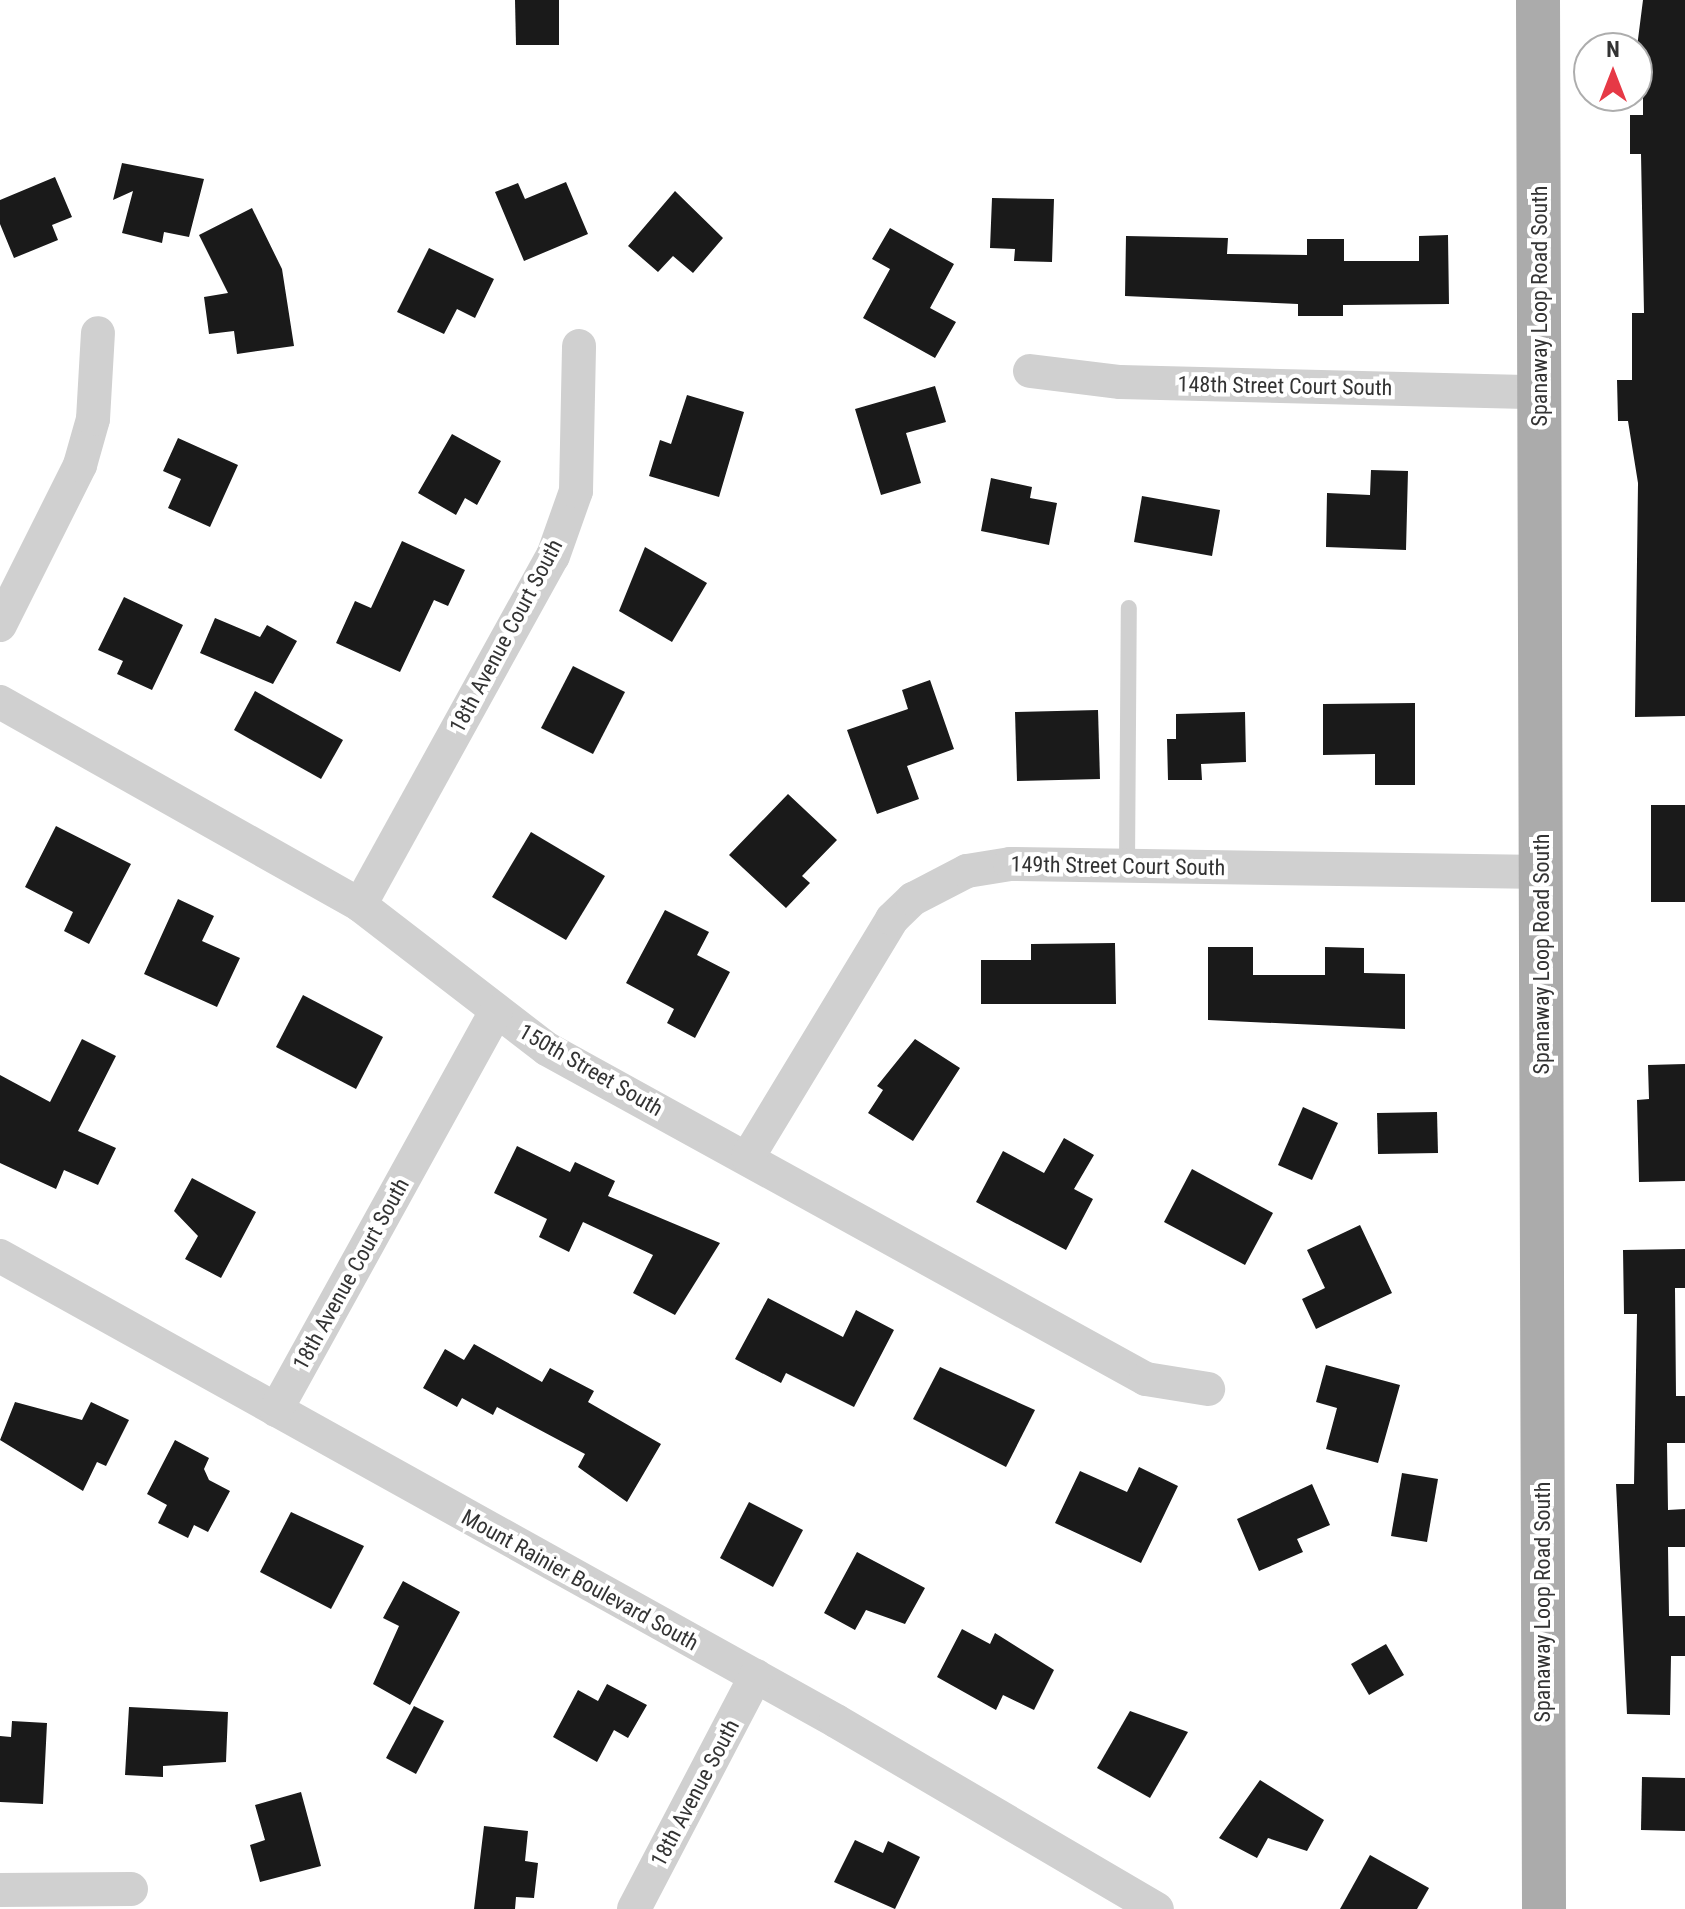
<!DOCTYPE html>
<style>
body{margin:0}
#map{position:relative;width:1685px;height:1909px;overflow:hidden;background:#fff;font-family:"Roboto Condensed",sans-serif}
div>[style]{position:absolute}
.building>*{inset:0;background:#1a1a1a}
.lane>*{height:16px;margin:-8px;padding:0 8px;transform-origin:8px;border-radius:8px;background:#d0d0d0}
.street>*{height:34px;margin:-17px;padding:0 17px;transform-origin:17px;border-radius:17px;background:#d0d0d0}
.primary>*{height:44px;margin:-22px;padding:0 22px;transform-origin:22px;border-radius:22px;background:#ababab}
span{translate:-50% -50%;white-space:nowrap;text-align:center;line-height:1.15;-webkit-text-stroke:8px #fff;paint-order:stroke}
.street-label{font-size:22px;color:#333}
.north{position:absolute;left:1573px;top:32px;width:80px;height:80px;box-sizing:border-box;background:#fff;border:2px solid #adadad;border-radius:50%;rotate:0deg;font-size:22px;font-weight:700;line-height:32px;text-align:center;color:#333}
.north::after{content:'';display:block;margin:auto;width:28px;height:36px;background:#e63946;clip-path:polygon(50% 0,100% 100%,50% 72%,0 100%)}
</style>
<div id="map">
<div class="building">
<i style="clip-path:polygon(515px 0,559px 0,559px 45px,516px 45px)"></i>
<i style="clip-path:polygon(1643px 0,1685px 0,1685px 716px,1635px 717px,1638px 483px,1628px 421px,1618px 421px,1617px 380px,1632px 380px,1632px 313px,1644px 313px,1641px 154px,1630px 154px,1630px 115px,1643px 115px,1643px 47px,1637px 47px)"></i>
<i style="clip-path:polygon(122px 163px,204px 179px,189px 237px,164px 232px,162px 243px,122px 233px,133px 191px,113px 200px)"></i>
<i style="clip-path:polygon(55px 177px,72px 217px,52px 225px,58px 240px,14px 258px,0 224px,0 200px)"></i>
<i style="clip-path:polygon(566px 182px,588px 234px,524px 261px,495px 192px,518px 183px,525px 199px)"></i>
<i style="clip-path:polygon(675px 191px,723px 238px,693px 273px,673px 256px,658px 272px,628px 246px)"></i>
<i style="clip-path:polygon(992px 198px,1054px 199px,1052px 262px,1014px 261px,1015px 249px,990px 248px)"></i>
<i style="clip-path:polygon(252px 208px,282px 269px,294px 346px,237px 354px,234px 331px,209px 334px,204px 297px,228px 293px,199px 235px)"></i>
<i style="clip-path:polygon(890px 228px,954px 264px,930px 308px,956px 322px,935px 358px,863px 318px,890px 269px,872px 259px)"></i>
<i style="clip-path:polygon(1448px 235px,1449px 304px,1343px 305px,1343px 316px,1298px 316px,1298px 304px,1125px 296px,1126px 236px,1228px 238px,1227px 254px,1307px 255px,1307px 239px,1344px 239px,1344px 261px,1419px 261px,1419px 236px)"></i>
<i style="clip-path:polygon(429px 248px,494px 279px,475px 318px,457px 309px,444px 334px,397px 312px)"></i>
<i style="clip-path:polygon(935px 386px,946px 422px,906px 433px,921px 483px,881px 495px,855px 409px)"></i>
<i style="clip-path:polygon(687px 395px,744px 412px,719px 497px,649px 476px,660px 440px,671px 444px)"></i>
<i style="clip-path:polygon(452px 434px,501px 461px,477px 505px,465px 498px,456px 515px,418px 493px)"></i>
<i style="clip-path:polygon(178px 438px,238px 465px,210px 527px,168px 508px,181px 479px,163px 471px)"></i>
<i style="clip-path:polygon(1371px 470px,1408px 471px,1406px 550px,1326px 547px,1327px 493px,1370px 495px)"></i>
<i style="clip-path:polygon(991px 478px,1032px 487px,1030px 498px,1057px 503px,1049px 545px,981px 531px)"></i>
<i style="clip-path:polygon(1142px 496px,1220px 510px,1212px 556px,1134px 542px)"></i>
<i style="clip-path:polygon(402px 541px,465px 570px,448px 606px,434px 600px,400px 672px,336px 643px,355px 601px,371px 608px)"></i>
<i style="clip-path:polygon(645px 547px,707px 583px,672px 642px,619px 611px)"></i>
<i style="clip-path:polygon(124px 597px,183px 625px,152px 690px,117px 674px,123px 661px,98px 650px)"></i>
<i style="clip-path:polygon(215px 618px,260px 637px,267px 625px,297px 641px,273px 684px,200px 653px)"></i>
<i style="clip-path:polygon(573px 666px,625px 692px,593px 754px,541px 728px)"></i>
<i style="clip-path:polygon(930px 680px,954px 749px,907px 766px,919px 799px,877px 814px,847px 730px,908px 709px,902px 690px)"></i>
<i style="clip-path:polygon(255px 691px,343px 740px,321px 779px,234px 730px)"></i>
<i style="clip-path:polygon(1415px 703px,1415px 785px,1375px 785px,1375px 754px,1323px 755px,1323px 704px)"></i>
<i style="clip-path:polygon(1098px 710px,1100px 779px,1017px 781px,1015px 712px)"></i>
<i style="clip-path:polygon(1245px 712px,1246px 762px,1201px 764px,1202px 780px,1168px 780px,1167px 739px,1176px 739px,1176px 714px)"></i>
<i style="clip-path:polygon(788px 794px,837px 840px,802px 876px,810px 883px,786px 908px,729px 855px)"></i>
<i style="clip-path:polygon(1651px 805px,1685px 805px,1685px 902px,1651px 902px)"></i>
<i style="clip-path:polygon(56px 826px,131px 864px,89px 944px,64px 931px,73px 912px,25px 887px)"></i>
<i style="clip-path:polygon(531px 832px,605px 876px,566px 940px,492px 897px)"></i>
<i style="clip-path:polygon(178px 899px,214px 916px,202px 941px,240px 958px,217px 1007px,144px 974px)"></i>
<i style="clip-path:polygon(665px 910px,709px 932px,697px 955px,730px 972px,695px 1038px,667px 1023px,674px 1009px,626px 983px)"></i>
<i style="clip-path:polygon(1115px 943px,1116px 1004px,981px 1004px,981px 960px,1031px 960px,1031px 944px)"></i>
<i style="clip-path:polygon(1208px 947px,1253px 947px,1253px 975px,1325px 975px,1325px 947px,1364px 948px,1364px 973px,1405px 974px,1405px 1029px,1208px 1020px)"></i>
<i style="clip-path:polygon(303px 995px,383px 1037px,356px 1089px,276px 1047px)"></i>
<i style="clip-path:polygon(82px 1039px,116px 1056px,78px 1131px,116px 1148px,98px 1185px,64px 1170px,56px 1189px,0 1163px,0 1075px,50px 1102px)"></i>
<i style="clip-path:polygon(915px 1039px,960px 1068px,913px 1141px,868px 1113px,883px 1090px,877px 1086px)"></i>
<i style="clip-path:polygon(1685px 1064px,1685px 1181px,1639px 1182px,1637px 1100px,1649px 1099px,1648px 1065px)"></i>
<i style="clip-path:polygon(1303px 1107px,1338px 1123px,1312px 1180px,1278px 1165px)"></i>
<i style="clip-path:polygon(1437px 1112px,1438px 1153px,1378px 1154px,1377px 1113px)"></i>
<i style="clip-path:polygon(1064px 1138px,1094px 1155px,1074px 1189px,1093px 1199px,1066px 1250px,976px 1202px,1003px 1151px,1044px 1173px)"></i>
<i style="clip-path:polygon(517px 1146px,570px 1172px,575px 1162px,615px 1181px,608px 1196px,720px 1243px,675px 1315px,633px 1293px,653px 1255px,583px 1222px,569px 1252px,539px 1237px,547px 1219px,494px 1193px)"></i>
<i style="clip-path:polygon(1192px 1169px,1273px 1213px,1245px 1265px,1164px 1222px)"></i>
<i style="clip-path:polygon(192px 1178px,256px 1212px,221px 1278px,185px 1259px,198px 1236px,174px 1211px)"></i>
<i style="clip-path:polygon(1360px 1225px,1392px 1293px,1316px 1329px,1302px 1299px,1325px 1288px,1307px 1250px)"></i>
<i style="clip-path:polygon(1685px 1249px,1685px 1288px,1675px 1288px,1676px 1396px,1685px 1396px,1685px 1443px,1667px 1443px,1668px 1510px,1685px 1509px,1685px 1547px,1668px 1547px,1669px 1616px,1685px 1616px,1685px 1656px,1671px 1656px,1670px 1715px,1627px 1714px,1616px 1484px,1634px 1484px,1637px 1314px,1624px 1314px,1623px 1250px)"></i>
<i style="clip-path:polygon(768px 1298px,843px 1337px,856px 1310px,894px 1330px,854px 1407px,786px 1373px,781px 1383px,735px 1359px)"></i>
<i style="clip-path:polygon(474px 1344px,542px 1382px,550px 1368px,594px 1391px,588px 1402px,661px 1444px,627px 1502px,578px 1467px,585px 1454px,497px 1407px,493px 1415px,462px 1398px,457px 1407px,423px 1388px,445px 1349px,464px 1360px)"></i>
<i style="clip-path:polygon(1326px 1365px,1400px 1385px,1378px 1463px,1326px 1449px,1337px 1408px,1316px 1402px)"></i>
<i style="clip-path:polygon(940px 1367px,1035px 1410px,1006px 1467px,913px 1419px)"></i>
<i style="clip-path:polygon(15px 1402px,82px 1420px,91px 1402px,129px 1420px,106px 1466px,97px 1462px,83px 1491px,0 1440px)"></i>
<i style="clip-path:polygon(175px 1440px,209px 1458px,204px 1469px,209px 1480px,230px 1491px,208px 1532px,194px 1525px,188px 1538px,158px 1523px,167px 1505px,147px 1494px)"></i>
<i style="clip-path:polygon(1139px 1467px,1178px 1486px,1141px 1563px,1055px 1523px,1080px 1471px,1127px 1492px)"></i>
<i style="clip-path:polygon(1402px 1473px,1438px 1479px,1427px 1542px,1391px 1536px)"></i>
<i style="clip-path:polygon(1312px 1484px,1330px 1525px,1297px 1539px,1303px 1552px,1259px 1571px,1237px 1519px)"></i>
<i style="clip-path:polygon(749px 1502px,803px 1530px,773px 1587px,720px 1558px)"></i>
<i style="clip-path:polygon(291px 1512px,364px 1546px,331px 1609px,260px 1572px)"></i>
<i style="clip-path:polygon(857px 1552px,925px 1588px,905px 1624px,866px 1610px,855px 1630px,824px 1613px)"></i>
<i style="clip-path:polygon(403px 1581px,460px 1612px,410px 1705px,373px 1684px,399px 1626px,383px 1618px)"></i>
<i style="clip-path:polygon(962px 1629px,990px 1644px,995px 1633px,1054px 1670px,1034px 1710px,1003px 1695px,996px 1710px,937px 1677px)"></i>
<i style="clip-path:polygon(1386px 1644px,1404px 1675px,1369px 1695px,1351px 1664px)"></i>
<i style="clip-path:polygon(607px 1684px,647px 1705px,628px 1738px,614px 1730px,597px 1762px,553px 1737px,578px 1690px,598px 1701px)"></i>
<i style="clip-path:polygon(414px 1706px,444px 1721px,416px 1774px,386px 1758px)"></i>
<i style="clip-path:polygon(129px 1707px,228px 1712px,226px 1762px,163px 1766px,163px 1777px,125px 1775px)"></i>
<i style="clip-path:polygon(1130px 1711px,1188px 1732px,1150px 1798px,1097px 1768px)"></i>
<i style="clip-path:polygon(12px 1721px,47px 1723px,43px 1804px,0 1802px,0 1736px,11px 1737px)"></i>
<i style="clip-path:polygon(1642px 1777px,1685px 1778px,1685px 1831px,1641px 1830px)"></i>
<i style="clip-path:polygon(1260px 1780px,1324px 1820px,1307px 1851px,1268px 1838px,1257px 1858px,1219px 1838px)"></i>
<i style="clip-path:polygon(301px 1792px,321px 1866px,260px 1882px,250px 1845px,265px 1840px,255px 1805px)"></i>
<i style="clip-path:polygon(484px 1826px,528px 1831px,525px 1861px,538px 1863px,534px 1898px,516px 1897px,515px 1909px,474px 1909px)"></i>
<i style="clip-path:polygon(855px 1840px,883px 1853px,888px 1841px,920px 1857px,895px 1909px,834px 1882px)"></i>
<i style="clip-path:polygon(1370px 1855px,1429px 1888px,1417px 1909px,1340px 1909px)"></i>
</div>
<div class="lane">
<i style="left:1127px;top:866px;width:258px;rotate:-89.6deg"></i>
</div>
<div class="street">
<i style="left:1030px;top:371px;width:91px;rotate:7deg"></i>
<i style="left:1120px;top:382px;width:421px;rotate:1.4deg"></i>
<i style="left:0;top:625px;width:179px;rotate:-63.4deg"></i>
<i style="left:80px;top:465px;width:48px;rotate:-74.2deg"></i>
<i style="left:93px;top:419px;width:86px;rotate:-86.7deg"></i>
<i style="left:0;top:702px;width:413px;rotate:29.4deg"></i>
<i style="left:360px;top:905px;width:236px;rotate:37.6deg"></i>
<i style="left:547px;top:1049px;width:684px;rotate:28.85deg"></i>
<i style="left:1146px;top:1379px;width:63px;rotate:9.2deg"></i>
<i style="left:360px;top:905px;width:399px;rotate:-61.1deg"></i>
<i style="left:553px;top:556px;width:69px;rotate:-70.5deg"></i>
<i style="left:576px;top:491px;width:145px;rotate:-88.8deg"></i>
<i style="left:748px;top:1157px;width:278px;rotate:-58.8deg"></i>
<i style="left:892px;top:919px;width:29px;rotate:-44deg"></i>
<i style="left:913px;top:899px;width:61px;rotate:-27.4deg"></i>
<i style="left:967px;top:871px;width:44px;rotate:-9.2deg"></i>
<i style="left:1010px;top:864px;width:532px;rotate:0.86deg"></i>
<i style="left:0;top:1256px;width:957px;rotate:29.08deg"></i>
<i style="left:836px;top:1721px;width:372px;rotate:30.4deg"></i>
<i style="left:276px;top:1410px;width:455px;rotate:-61.1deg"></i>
<i style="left:0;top:1890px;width:131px;rotate:-0.4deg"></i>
<i style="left:634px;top:1909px;width:263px;rotate:-62.4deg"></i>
</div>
<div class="primary">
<i style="left:1538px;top:0;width:1909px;rotate:89.82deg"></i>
</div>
<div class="street-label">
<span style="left:1540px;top:306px;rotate:-90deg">Spanaway Loop Road South</span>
<span style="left:1285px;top:386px;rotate:1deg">148th Street Court South</span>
<span style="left:506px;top:636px;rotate:-62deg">18th Avenue Court South</span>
<span style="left:1118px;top:866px;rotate:1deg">149th Street Court South</span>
<span style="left:1542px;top:954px;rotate:-90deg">Spanaway Loop Road South</span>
<span style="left:591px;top:1070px;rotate:30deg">150th Street South</span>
<span style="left:351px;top:1274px;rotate:-61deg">18th Avenue Court South</span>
<span style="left:580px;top:1580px;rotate:29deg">Mount Rainier Boulevard South</span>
<span style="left:1543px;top:1602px;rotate:-90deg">Spanaway Loop Road South</span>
<span style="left:695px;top:1793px;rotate:-62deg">18th Avenue South</span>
</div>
<div class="north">N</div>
</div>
